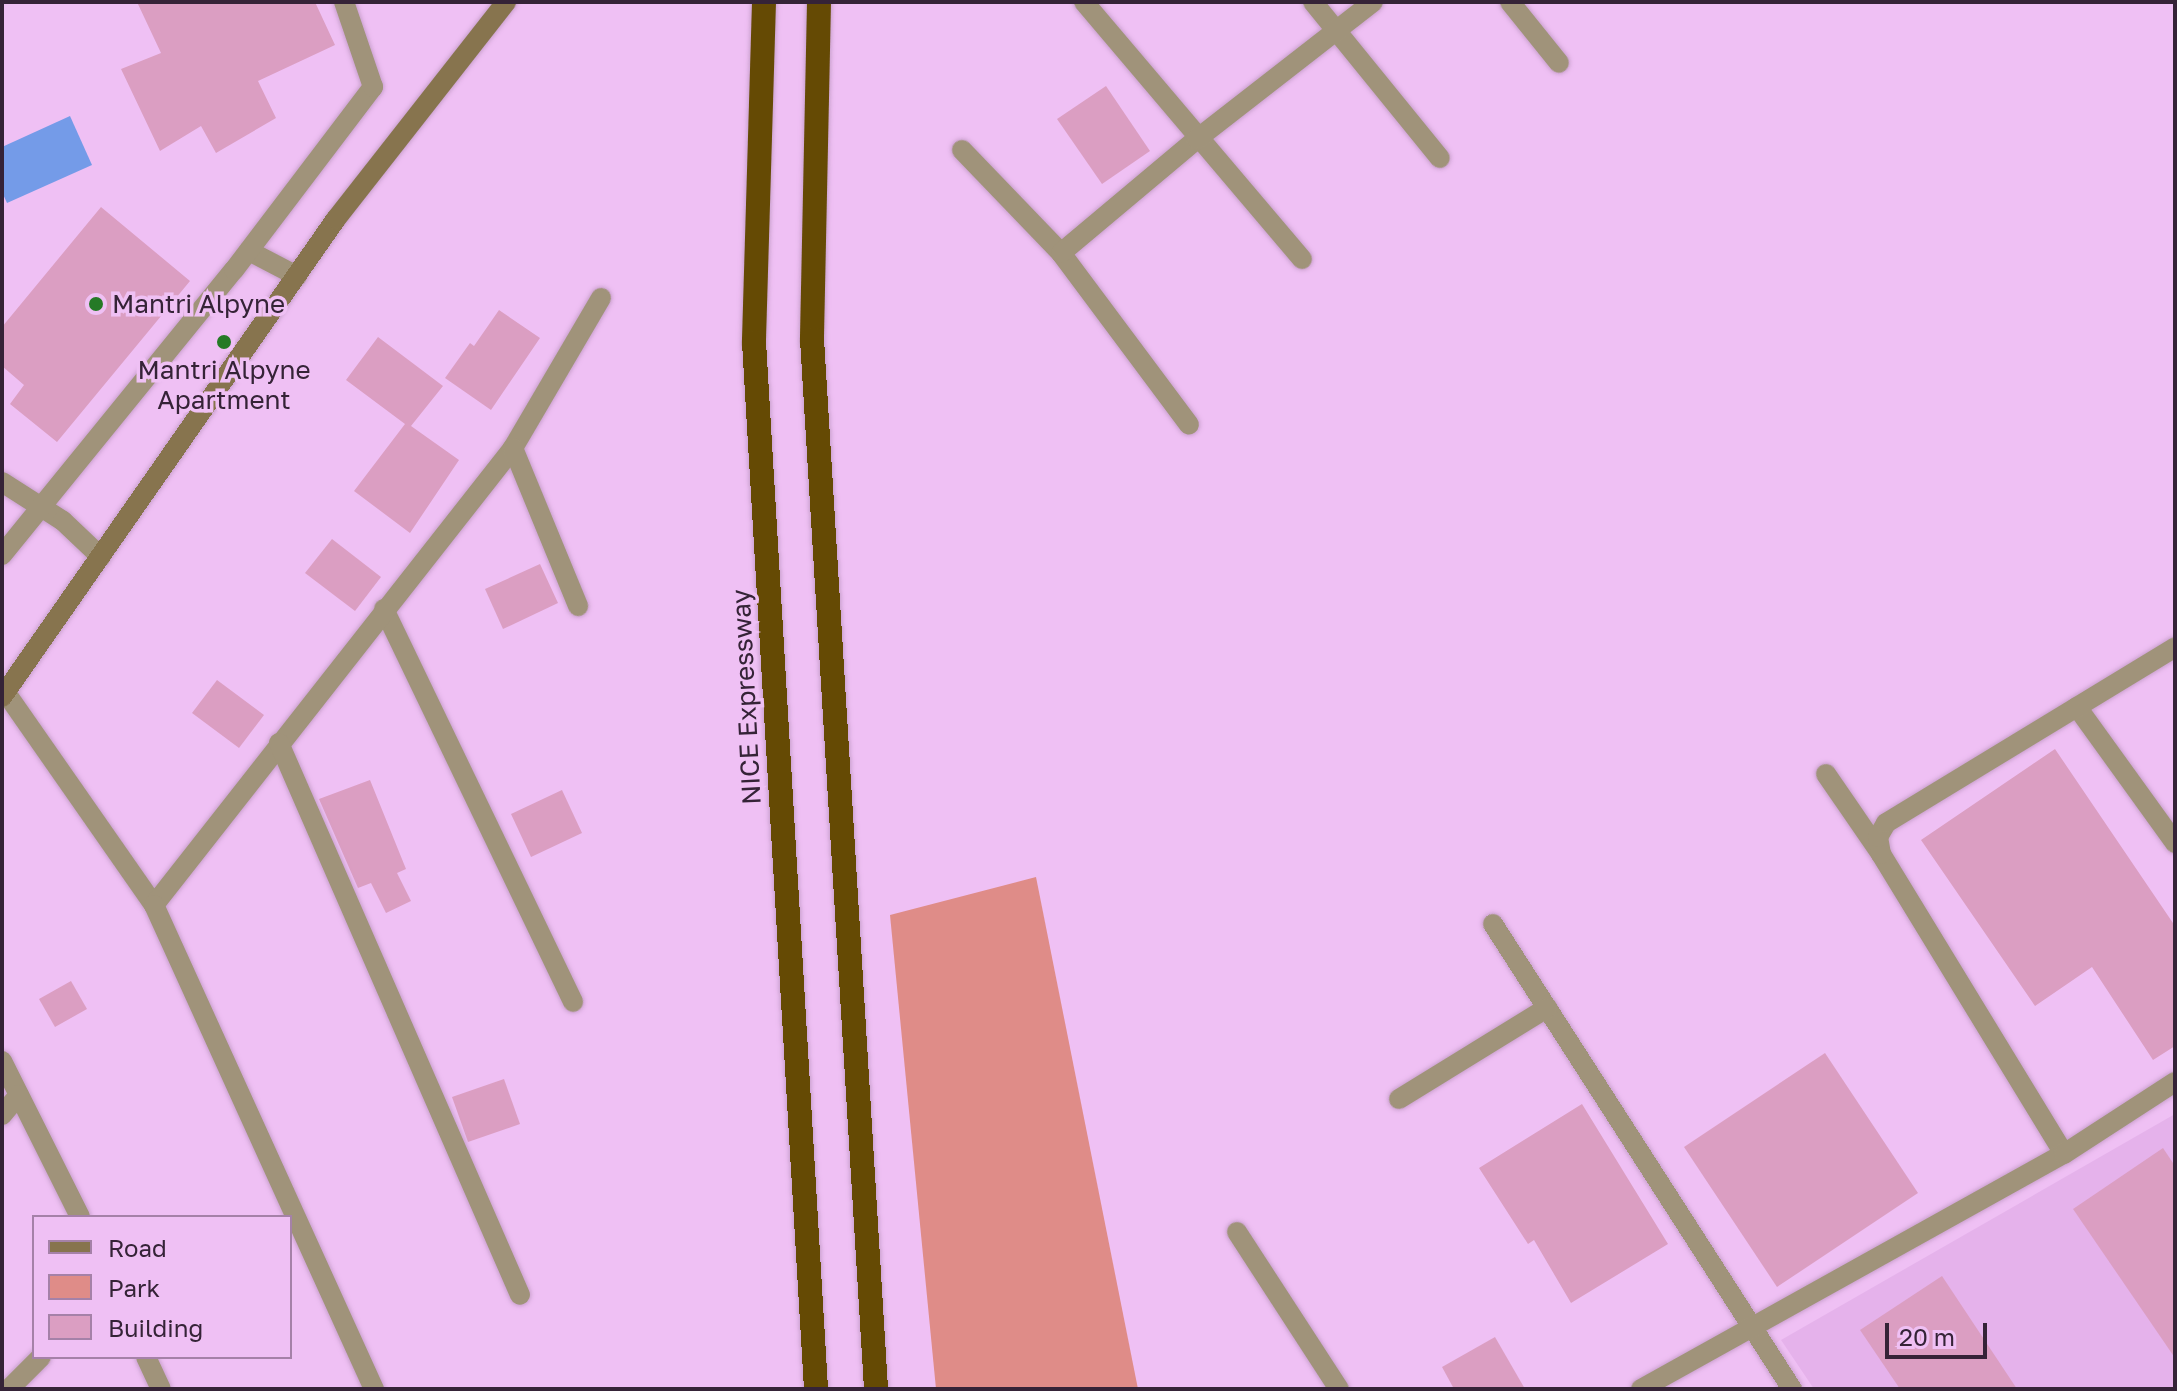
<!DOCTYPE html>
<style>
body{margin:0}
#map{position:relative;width:2177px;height:1391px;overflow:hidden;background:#efc0f4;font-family:"Golos Text",sans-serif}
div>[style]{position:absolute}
.built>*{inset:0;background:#e5b2eb}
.green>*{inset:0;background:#df8c88}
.water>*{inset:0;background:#749be8}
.building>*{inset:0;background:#db9ec2}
.roads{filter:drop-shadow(0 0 2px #caa1ce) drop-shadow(0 0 2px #caa1ce)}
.minor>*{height:20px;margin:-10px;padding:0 10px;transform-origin:10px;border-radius:10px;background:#a0937a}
.secondary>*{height:20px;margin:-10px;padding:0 10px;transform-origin:10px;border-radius:10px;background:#87744e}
.motorway>*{height:24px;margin:-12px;padding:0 12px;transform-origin:12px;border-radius:12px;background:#654a04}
.dots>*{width:22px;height:22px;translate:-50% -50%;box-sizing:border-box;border:4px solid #efc0f4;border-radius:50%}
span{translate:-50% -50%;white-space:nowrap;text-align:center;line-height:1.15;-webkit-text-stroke:7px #efc0f4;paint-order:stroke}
.poi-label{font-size:26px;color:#352337}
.left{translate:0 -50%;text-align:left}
.street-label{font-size:26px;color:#352337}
.frame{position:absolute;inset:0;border:4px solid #352337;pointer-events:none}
.legend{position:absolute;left:32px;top:1215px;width:260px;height:144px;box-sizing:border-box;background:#efc0f4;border:2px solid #a581a8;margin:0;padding:10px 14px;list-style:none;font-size:24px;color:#352337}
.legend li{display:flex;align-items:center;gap:16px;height:40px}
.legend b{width:40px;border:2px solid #a581a8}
.scale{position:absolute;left:1885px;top:1323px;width:102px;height:36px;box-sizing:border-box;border:4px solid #352337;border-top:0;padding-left:10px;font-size:24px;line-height:28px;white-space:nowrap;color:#352337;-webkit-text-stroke:6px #efc0f4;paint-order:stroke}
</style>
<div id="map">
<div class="built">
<i style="clip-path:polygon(2175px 1114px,2175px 1389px,1814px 1389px,1781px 1340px)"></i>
</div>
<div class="green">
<i style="clip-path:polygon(1036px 877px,1138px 1389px,936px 1389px,890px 915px)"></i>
</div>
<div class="water">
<i style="clip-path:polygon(70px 116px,92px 165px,7px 203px,2px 192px,2px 147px)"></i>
</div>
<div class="building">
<i style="clip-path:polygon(137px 2px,315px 2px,335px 45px,258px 81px,276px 118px,216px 153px,201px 126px,160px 151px,121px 69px,161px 53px)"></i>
<i style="clip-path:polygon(1106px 86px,1150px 151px,1102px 184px,1057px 119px)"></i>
<i style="clip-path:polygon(101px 207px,190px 281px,57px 442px,10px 404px,24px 385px,2px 366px,2px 327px)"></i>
<i style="clip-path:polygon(499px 310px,540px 338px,491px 410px,445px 378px,470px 343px,474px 346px)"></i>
<i style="clip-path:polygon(378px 337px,443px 386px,411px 426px,459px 460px,410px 533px,354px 491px,405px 424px,346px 380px)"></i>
<i style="clip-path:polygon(332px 539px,381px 577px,355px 611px,305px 573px)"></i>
<i style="clip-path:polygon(540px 564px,558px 603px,503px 629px,485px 589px)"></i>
<i style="clip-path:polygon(217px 680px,264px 715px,239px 748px,192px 713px)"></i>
<i style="clip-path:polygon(2055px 749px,2175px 926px,2175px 1046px,2153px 1060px,2092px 967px,2035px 1006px,1921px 840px)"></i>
<i style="clip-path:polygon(370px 780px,406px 869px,397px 873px,411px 901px,386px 913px,371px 883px,358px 888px,319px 799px)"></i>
<i style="clip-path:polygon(562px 790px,582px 833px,531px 857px,511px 814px)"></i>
<i style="clip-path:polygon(71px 981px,87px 1009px,55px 1027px,39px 999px)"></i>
<i style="clip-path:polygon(1825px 1053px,1918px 1193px,1777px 1287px,1684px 1147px)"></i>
<i style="clip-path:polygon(504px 1079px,520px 1124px,468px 1142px,452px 1097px)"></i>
<i style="clip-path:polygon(1582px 1104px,1668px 1244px,1571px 1303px,1534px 1240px,1528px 1244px,1479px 1168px)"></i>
<i style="clip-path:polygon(2163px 1148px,2175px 1166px,2175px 1358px,2073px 1209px)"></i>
<i style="clip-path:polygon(1942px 1276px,2017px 1389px,1900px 1389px,1860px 1330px)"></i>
<i style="clip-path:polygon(1495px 1337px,1525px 1389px,1454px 1389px,1442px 1367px)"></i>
</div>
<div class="roads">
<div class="minor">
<i style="left:1084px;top:2px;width:337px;rotate:49.7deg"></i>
<i style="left:1313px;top:2px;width:201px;rotate:50.9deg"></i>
<i style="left:1510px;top:2px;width:78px;rotate:51.2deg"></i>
<i style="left:962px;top:150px;width:143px;rotate:46.1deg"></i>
<i style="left:1061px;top:253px;width:214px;rotate:53.3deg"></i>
<i style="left:249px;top:251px;width:54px;rotate:27.5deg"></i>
<i style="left:1061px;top:253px;width:177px;rotate:-40deg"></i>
<i style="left:1197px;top:139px;width:223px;rotate:-37.9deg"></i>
<i style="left:513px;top:448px;width:174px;rotate:-59.6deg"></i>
<i style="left:2px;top:482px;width:72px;rotate:32.6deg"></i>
<i style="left:63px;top:521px;width:52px;rotate:43.5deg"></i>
<i style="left:2px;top:555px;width:367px;rotate:-50.9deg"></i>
<i style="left:234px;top:270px;width:230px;rotate:-52.8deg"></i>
<i style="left:373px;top:87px;width:90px;rotate:-108.8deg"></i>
<i style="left:384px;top:609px;width:436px;rotate:64.3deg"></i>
<i style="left:6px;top:693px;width:259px;rotate:55.1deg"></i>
<i style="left:154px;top:905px;width:581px;rotate:-51.85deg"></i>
<i style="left:513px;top:448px;width:171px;rotate:67.6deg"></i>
<i style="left:2077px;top:707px;width:168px;rotate:54.2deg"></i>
<i style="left:279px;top:743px;width:602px;rotate:66.41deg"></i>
<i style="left:1826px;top:774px;width:97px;rotate:55.5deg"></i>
<i style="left:1881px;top:854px;width:351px;rotate:58.6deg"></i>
<i style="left:1881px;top:854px;width:17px;rotate:-100deg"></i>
<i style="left:1878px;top:837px;width:16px;rotate:-60deg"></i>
<i style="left:1886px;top:823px;width:338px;rotate:-31.3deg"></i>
<i style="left:154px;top:905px;width:532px;rotate:65.56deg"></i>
<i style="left:1493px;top:924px;width:553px;rotate:57.26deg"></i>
<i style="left:2px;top:1061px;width:174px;rotate:63.4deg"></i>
<i style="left:1399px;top:1099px;width:174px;rotate:-31.6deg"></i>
<i style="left:2px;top:1115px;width:26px;rotate:-50deg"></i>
<i style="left:1237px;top:1232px;width:187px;rotate:57deg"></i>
<i style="left:146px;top:1357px;width:35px;rotate:65deg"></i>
<i style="left:9px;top:1389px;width:45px;rotate:-45deg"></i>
<i style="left:1641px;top:1389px;width:484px;rotate:-29.1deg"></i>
<i style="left:2064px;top:1154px;width:132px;rotate:-33deg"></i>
</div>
<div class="secondary">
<i style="left:2px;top:697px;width:583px;rotate:-55.06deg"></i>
<i style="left:336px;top:219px;width:276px;rotate:-51.9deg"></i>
</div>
<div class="motorway">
<i style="left:764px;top:2px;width:340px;rotate:91.7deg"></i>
<i style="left:754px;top:342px;width:1049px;rotate:86.61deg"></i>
<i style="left:819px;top:2px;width:337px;rotate:91.2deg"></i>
<i style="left:812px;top:339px;width:1052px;rotate:86.51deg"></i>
</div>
</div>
<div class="dots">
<i style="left:96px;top:304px;background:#257a26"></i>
<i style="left:224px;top:342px;background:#257a26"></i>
</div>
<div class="poi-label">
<span class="left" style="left:112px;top:304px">Mantri Alpyne</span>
<span style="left:224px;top:385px">Mantri Alpyne<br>Apartment</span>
</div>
<div class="street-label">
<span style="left:746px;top:697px;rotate:-93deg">NICE Expressway</span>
</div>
<div class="frame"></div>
<ul class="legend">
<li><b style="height:10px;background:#87744e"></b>Road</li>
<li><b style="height:22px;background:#df8c88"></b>Park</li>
<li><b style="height:22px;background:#db9ec2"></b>Building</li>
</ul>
<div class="scale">20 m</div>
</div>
